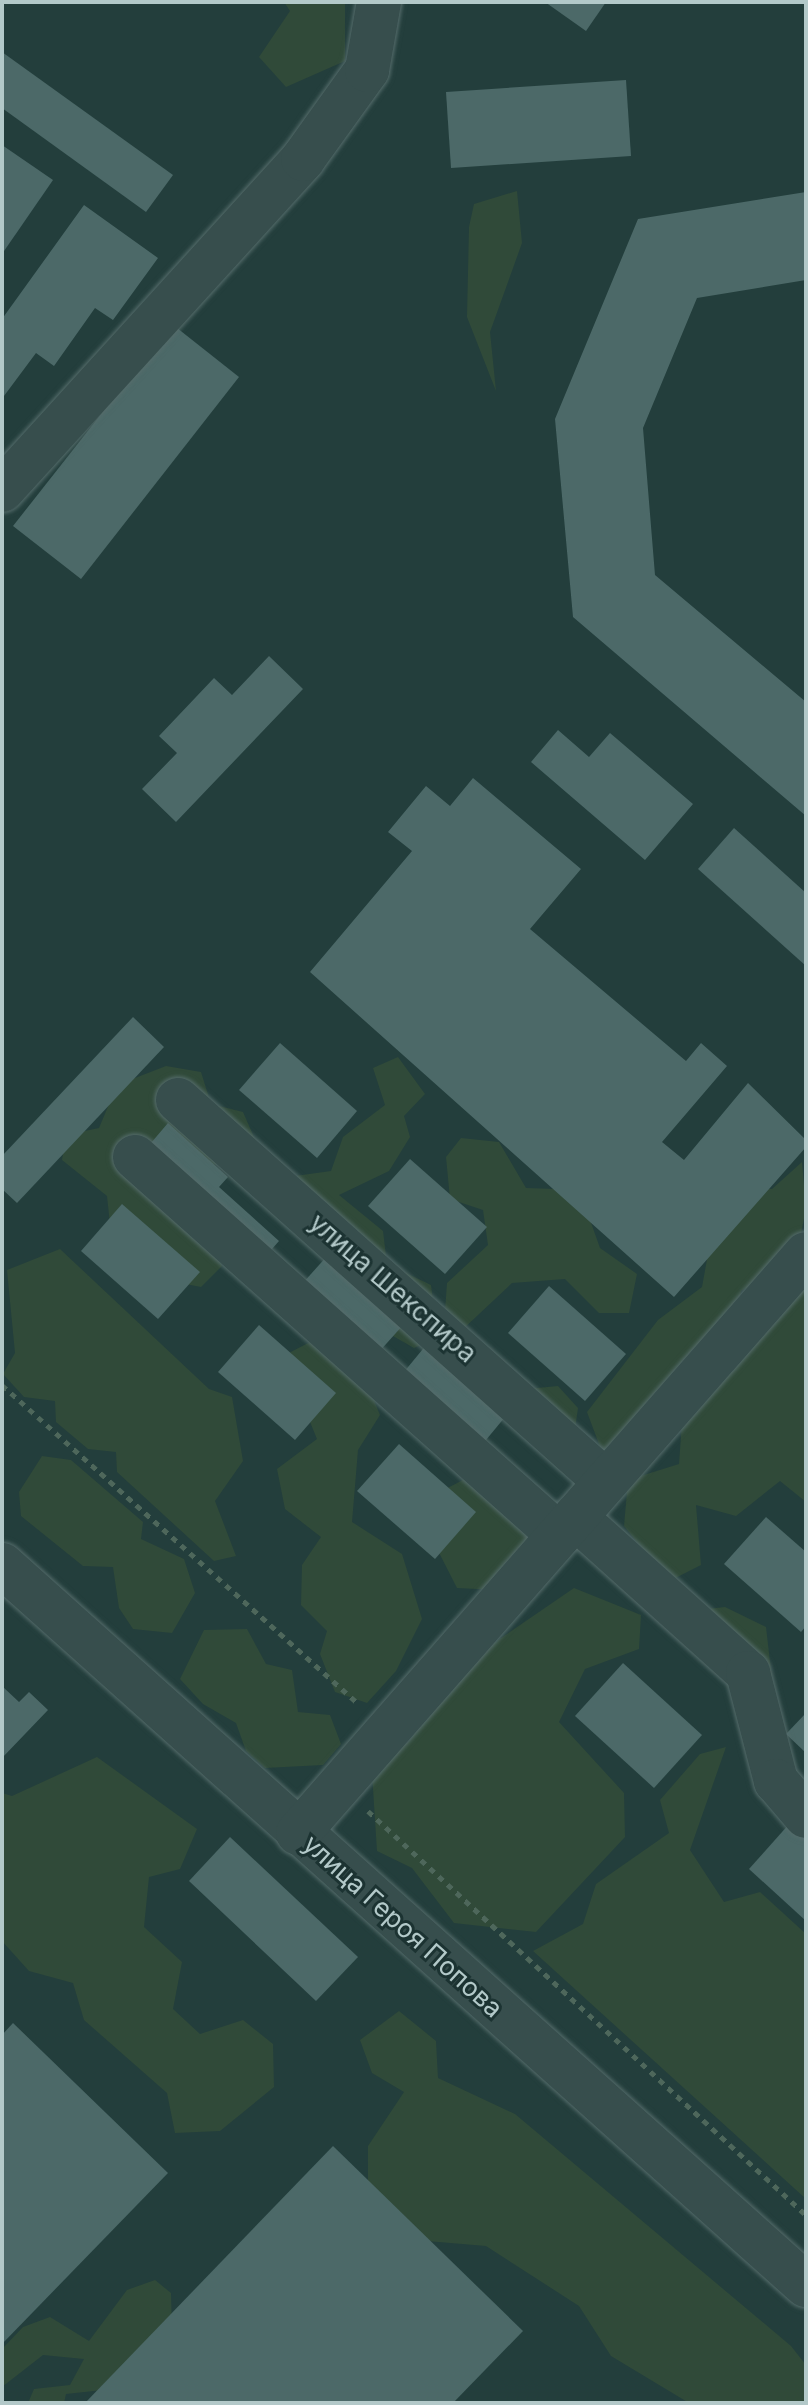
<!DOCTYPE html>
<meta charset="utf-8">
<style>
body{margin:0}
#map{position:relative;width:808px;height:2405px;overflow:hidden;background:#233e3c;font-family:Inter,sans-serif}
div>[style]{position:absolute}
.green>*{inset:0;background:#304a39}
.building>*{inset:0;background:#4c6968}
.path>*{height:5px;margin-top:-2.5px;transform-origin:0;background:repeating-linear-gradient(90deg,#4e675b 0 6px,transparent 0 12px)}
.roads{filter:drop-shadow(0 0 2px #556c6b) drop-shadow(0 0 2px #556c6b)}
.minor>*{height:44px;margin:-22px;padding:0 22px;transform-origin:22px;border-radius:22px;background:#374e4d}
span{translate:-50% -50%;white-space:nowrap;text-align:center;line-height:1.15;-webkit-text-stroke:6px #1c3332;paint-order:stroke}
.street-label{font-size:26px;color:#b3c9c9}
.frame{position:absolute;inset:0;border:4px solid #b3c9c9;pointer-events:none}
</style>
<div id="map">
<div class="green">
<i style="clip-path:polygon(284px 2px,345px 2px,345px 61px,286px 87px,259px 57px,290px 11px)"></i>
<i style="clip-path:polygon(517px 191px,522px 243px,490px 332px,496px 391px,467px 317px,469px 227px,474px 204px)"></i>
<i style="clip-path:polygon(398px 1057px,425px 1094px,404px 1116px,410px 1137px,389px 1171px,339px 1195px,383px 1231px,387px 1264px,431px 1285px,438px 1338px,414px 1348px,370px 1323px,295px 1176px,331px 1171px,343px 1137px,385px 1105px,373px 1068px)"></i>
<i style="clip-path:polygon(166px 1066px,201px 1072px,211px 1104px,243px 1112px,257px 1144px,230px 1166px,189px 1162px,209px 1239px,222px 1266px,201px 1287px,144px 1276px,113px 1252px,107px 1196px,62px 1160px,66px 1135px,99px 1128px,117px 1085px)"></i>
<i style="clip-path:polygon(461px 1138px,499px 1142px,526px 1188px,556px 1189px,589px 1217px,600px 1248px,637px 1274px,629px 1313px,599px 1313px,565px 1279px,512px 1283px,461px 1331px,445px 1311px,447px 1283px,488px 1245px,483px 1210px,450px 1199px,446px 1157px)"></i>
<i style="clip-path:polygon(802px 1162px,806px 1208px,796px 1260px,741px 1291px,734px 1328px,605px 1460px,587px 1412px,658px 1320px,702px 1287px,714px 1221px,738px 1187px,772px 1189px)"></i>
<i style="clip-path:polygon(60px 1249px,209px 1389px,232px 1397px,243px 1461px,215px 1501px,236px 1556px,214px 1561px,117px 1472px,116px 1452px,88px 1449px,56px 1422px,55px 1401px,24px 1397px,3px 1374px,15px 1353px,7px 1270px)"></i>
<i style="clip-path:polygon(806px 1277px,806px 1502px,780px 1481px,736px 1516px,696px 1505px,701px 1565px,634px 1599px,640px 1546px,624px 1526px,628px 1480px,679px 1464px,682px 1422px)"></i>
<i style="clip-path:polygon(318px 1338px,359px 1364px,380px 1415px,358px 1450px,352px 1522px,402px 1554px,422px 1619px,396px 1671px,367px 1703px,335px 1692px,320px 1654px,327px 1631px,301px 1605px,302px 1565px,321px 1537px,285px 1509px,277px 1469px,317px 1439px,283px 1356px)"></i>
<i style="clip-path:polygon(558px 1386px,578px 1408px,573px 1443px,527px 1389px)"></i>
<i style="clip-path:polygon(42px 1456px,71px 1460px,143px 1522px,141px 1539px,184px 1559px,195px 1593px,172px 1633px,133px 1629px,119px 1608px,113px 1567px,83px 1566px,21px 1516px,19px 1492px)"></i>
<i style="clip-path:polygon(476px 1473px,509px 1487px,528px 1540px,497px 1590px,457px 1588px,430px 1535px,442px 1491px)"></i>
<i style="clip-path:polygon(574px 1588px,641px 1615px,639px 1649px,585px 1669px,559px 1722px,624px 1793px,625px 1837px,536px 1932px,454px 1923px,412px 1868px,377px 1851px,372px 1773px,409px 1741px,428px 1713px,491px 1645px)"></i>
<i style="clip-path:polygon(725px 1607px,766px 1627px,772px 1679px,698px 1610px)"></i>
<i style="clip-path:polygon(247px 1629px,266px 1664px,292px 1670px,298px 1712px,330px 1715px,341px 1744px,323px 1765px,265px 1768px,246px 1751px,236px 1723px,203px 1704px,180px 1679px,204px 1630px)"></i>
<i style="clip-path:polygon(726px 1747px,690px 1850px,724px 1902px,760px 1892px,806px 1934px,806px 2199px,533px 1951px,583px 1924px,596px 1884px,669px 1833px,660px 1800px,700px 1754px)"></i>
<i style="clip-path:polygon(97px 1757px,197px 1829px,180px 1869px,149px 1877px,144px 1927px,182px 1962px,173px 2009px,200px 2034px,243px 2020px,273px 2044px,274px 2087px,220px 2131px,175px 2133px,167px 2093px,84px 2020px,73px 1983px,29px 1971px,2px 1941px,2px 1793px,12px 1796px)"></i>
<i style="clip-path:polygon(399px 2011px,436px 2041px,438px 2078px,515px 2114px,791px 2346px,806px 2365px,806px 2403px,689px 2403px,611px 2356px,579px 2306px,486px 2246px,415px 2240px,368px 2197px,368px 2146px,404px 2092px,372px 2073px,360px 2040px)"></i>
<i style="clip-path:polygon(155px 2280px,171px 2293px,172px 2328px,112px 2389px,66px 2394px,64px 2403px,28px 2403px,34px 2389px,70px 2385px,84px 2359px,43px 2355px,2px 2387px,2px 2349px,23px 2327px,50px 2317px,89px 2341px,127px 2290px)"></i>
</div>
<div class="building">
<i style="clip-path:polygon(545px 2px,606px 2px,586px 31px)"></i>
<i style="clip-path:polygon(2px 52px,173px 175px,146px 212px,2px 108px)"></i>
<i style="clip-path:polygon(626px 80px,631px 156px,451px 168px,446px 92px)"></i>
<i style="clip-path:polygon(2px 145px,53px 180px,2px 254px)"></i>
<i style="clip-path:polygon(806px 192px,806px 280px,697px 298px,643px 428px,655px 575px,806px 702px,806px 816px,573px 617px,555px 419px,638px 219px)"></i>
<i style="clip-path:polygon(84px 205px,158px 258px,113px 320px,95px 308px,54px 366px,36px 353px,4px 396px,2px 319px)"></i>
<i style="clip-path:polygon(172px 324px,239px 377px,81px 579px,13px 526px)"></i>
<i style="clip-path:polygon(269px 656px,303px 689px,176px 822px,142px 789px,177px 753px,159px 736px,214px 678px,232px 695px)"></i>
<i style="clip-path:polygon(558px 730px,589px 757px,610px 733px,693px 804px,645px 860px,531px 762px)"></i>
<i style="clip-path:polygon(473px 778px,581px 869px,530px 929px,686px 1061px,701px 1043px,727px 1066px,662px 1142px,684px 1160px,748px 1083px,806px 1140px,806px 1147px,674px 1297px,310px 972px,412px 851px,388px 832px,426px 786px,450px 806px)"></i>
<i style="clip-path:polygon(734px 828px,806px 893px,806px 966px,698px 869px)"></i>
<i style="clip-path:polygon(133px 1017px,164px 1047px,17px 1203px,2px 1189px,2px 1156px)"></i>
<i style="clip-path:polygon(280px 1043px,357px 1111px,317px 1158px,239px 1090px)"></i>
<i style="clip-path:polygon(168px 1123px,228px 1177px,219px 1187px,279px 1241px,265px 1257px,145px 1150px)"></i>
<i style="clip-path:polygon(410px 1159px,487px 1227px,445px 1274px,368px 1206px)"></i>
<i style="clip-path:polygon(122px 1204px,200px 1272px,158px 1319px,81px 1251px)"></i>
<i style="clip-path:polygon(328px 1255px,404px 1324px,378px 1353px,302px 1284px)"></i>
<i style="clip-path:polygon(549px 1286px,626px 1354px,585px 1401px,508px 1333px)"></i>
<i style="clip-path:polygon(259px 1325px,336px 1393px,295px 1440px,218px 1372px)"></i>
<i style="clip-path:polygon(427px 1344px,510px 1411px,481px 1446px,399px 1378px)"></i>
<i style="clip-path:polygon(399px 1444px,476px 1512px,435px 1559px,357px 1491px)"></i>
<i style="clip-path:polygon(766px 1517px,806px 1552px,806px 1626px,801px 1632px,724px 1564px)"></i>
<i style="clip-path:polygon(623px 1663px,702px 1735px,654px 1788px,575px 1716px)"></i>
<i style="clip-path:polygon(2px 1686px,19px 1702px,29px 1692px,48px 1710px,2px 1758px)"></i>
<i style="clip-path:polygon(806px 1713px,806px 1753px,786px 1734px)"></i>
<i style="clip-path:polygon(790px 1823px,806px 1837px,806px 1921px,749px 1869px)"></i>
<i style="clip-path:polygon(230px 1837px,358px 1957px,316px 2001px,189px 1881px)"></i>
<i style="clip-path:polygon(13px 2023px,168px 2173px,2px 2344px,2px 2035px)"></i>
<i style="clip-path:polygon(333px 2146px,523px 2331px,453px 2403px,85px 2403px)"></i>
</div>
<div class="path">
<i style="left:2px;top:1385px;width:479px;rotate:41.8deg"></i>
<i style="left:368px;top:1811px;width:596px;rotate:42.69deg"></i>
</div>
<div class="roads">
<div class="minor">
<i style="left:2px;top:490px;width:447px;rotate:-47.7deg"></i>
<i style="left:303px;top:159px;width:110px;rotate:-54.3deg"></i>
<i style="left:367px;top:70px;width:69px;rotate:-80deg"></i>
<i style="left:178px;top:1100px;width:571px;rotate:41.73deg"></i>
<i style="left:135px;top:1157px;width:568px;rotate:41.72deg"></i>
<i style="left:575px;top:1517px;width:233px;rotate:42deg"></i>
<i style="left:748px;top:1673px;width:112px;rotate:75.5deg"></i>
<i style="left:776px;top:1781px;width:46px;rotate:49.4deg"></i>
<i style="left:2px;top:1565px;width:1079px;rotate:41.85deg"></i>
<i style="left:298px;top:1833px;width:770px;rotate:-48.74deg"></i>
</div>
</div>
<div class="street-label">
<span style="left:393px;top:1288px;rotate:41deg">улица Шекспира</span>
<span style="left:403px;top:1926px;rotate:42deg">улица Героя Попова</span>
</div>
<div class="frame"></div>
</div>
